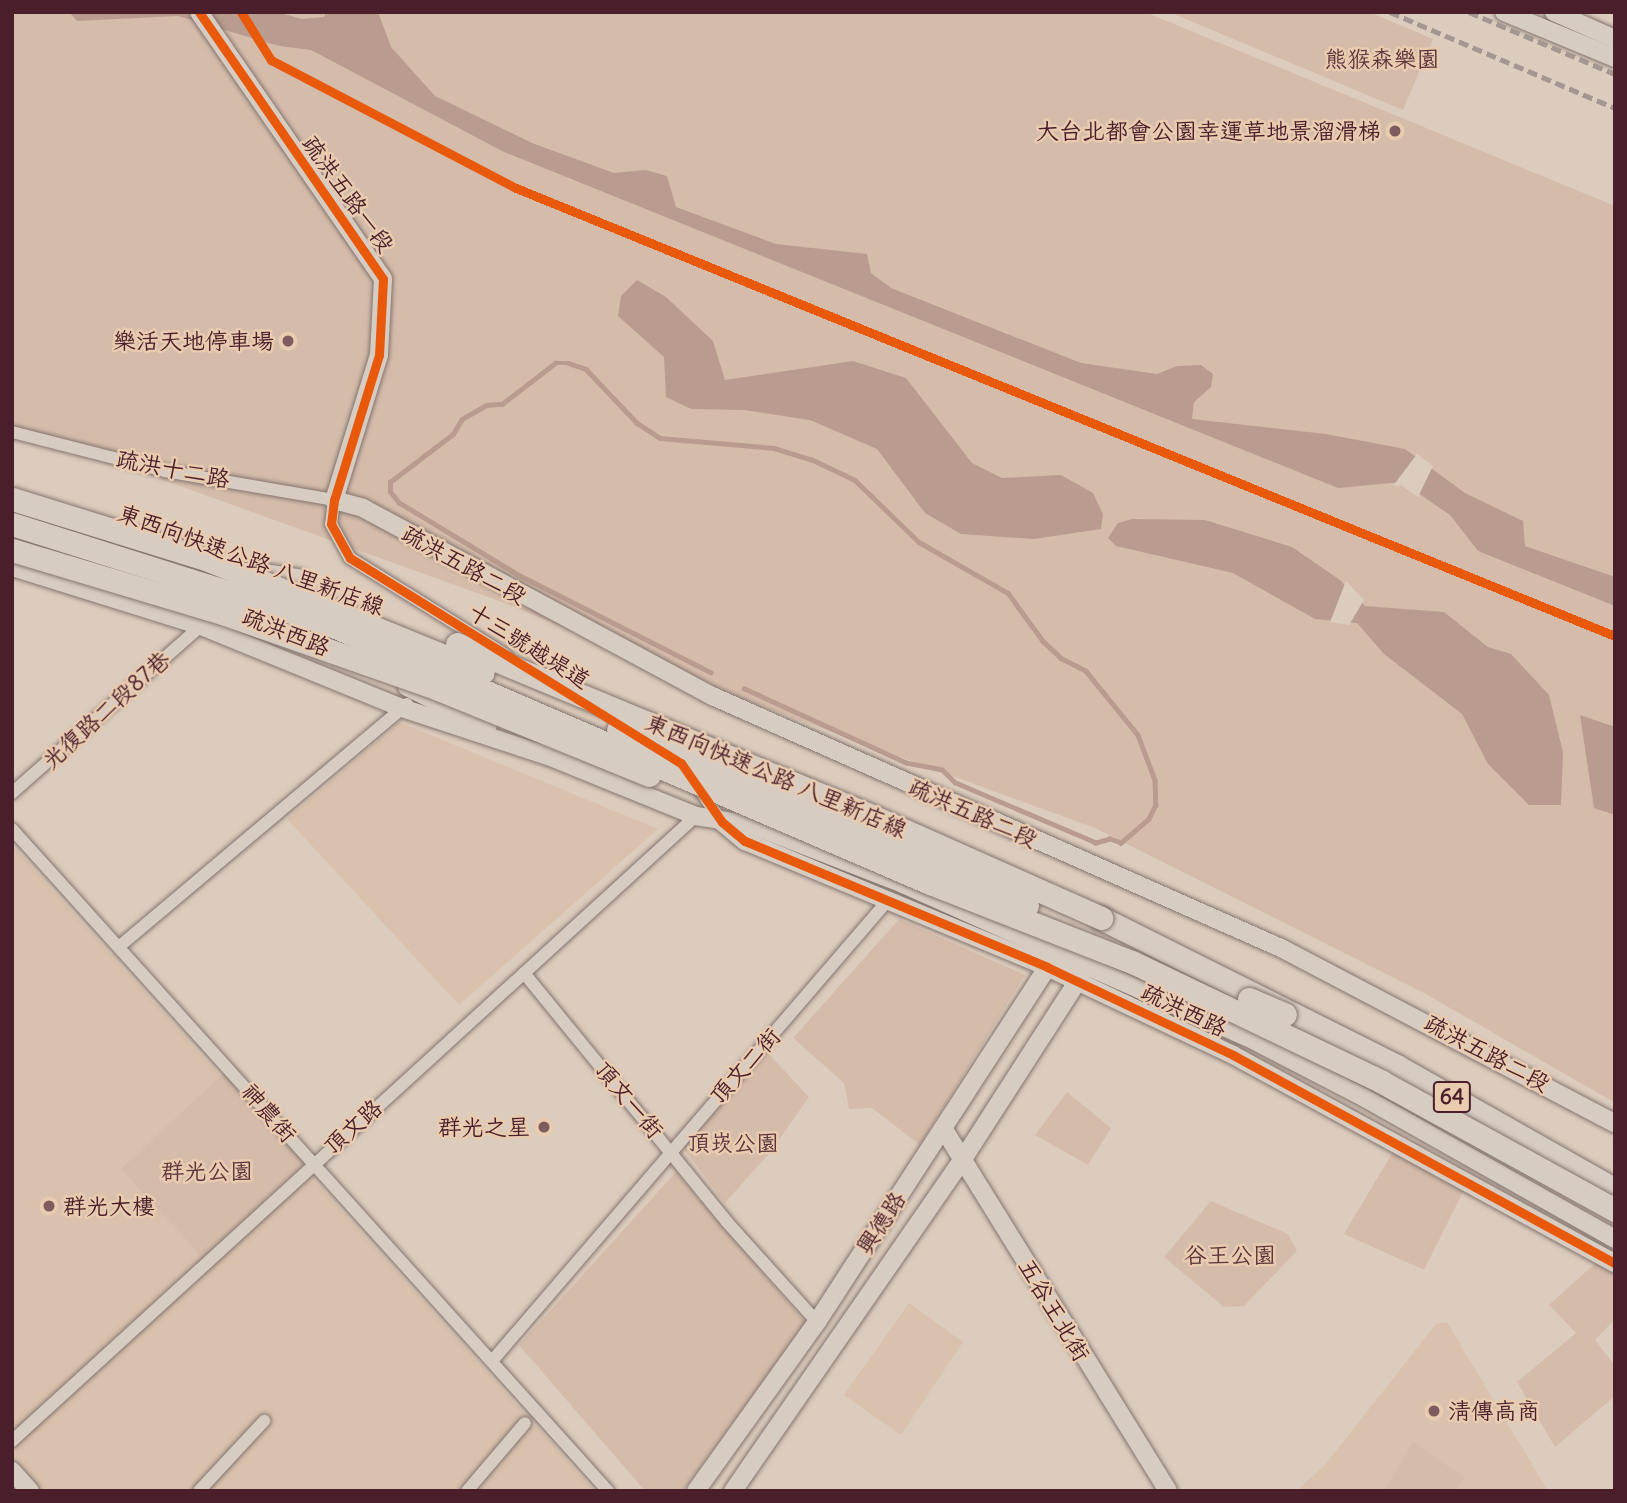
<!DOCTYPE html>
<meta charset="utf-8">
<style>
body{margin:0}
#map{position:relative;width:1627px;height:1503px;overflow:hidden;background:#dcccbd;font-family:Delius,"LXGW WenKai TC",sans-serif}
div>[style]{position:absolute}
.built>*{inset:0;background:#d9c1ad}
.green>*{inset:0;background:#d5bcaa}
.water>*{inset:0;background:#b99c8f}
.pier>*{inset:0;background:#dcccbd}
.stream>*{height:4.5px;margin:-2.25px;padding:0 2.25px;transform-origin:2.25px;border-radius:2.25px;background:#b99c8f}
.roads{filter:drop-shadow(0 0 2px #847570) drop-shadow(0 0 2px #847570)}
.street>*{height:12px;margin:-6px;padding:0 6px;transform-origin:6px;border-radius:6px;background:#d7ccc2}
.secondary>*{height:18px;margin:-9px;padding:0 9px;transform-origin:9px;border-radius:9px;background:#d7ccc2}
.highway>*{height:23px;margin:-11.5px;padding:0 11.5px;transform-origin:11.5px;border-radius:11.5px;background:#d7ccc2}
.rail>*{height:4.5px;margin-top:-2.25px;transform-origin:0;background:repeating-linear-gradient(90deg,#a49792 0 10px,transparent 0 15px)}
.bridges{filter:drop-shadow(0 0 2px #847570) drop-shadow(0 0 2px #847570)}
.highway-bridge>*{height:23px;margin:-11.5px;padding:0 11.5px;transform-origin:11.5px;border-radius:11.5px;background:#d7ccc2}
.cycleway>*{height:9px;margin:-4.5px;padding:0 4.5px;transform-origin:4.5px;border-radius:4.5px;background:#e8590c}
.dots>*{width:19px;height:19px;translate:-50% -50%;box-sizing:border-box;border:4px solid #e9cbb0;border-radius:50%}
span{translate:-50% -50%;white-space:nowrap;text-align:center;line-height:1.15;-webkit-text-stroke:5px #e9cbb0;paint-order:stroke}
.shield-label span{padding:2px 5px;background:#e9cbb0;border:2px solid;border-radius:5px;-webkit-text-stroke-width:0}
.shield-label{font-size:21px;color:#4a1f2b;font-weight:700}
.park-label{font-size:23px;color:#5e353c}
.poi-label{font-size:23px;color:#4a1f2b}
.right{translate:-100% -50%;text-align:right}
.left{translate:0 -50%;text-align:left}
.street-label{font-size:23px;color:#4a1f2b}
.frame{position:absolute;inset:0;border:14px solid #4a1f2b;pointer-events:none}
</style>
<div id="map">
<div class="built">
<i style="clip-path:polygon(399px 722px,658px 829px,459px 1005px,287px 819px)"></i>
<i style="clip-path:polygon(12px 845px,516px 1404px,595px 1491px,12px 1491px)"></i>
<i style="clip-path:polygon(909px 1303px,963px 1342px,901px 1435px,844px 1395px)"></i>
<i style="clip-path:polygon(1447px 1322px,1548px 1491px,1296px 1491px,1324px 1466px,1436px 1324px)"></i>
</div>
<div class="green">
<i style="clip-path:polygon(12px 12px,1145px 12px,1615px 206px,1615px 1103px,1424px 993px,1095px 828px,733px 696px,502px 602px,91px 454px,12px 432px)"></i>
<i style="clip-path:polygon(1169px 12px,1369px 12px,1433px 39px,1403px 110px)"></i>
<i style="clip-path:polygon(899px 919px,1025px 975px,920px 1145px,872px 1108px,849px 1109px,844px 1083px,793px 1038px)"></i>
<i style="clip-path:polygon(767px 1052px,809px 1097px,771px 1151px,725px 1203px,683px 1148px)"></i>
<i style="clip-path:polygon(225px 1072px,305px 1163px,205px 1260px,121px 1169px)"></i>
<i style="clip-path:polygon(1067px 1092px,1111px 1128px,1088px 1165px,1035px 1135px)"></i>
<i style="clip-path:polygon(1397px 1145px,1467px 1184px,1424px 1270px,1344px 1234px)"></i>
<i style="clip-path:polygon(676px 1172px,806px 1323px,683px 1491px,645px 1491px,519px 1345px)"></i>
<i style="clip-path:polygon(1211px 1201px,1288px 1234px,1297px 1251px,1244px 1306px,1224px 1307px,1164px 1257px)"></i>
<i style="clip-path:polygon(1601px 1258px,1615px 1268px,1615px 1319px,1595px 1340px,1615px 1366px,1615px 1396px,1555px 1447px,1517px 1382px,1576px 1333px,1549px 1305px)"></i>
<i style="clip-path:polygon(1413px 1442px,1465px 1478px,1455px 1491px,1384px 1491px)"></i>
</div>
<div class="water">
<i style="clip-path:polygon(69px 12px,277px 12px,302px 19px,324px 17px,326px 12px,378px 12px,391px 47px,435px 96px,532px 143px,614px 173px,646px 170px,667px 176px,676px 207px,776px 244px,867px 254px,871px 273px,891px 288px,1081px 363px,1157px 374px,1177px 366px,1201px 365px,1213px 374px,1211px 387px,1194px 402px,1192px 419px,1326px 434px,1405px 449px,1465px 493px,1523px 521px,1525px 546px,1615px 577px,1615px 606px,1478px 551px,1450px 515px,1402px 482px,1338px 488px,504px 152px,311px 50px,279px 46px,178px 16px,77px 21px)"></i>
<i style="clip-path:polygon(637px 280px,666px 297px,713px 341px,725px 380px,853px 361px,906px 378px,972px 463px,1002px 478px,1061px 475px,1093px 493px,1103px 514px,1101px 529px,1034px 539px,961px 534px,925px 513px,877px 449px,810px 420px,744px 410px,691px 409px,666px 397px,664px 357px,618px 316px,621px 296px)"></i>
<i style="clip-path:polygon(1132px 519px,1205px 520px,1292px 547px,1340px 580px,1365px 606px,1444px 612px,1488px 647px,1511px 654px,1549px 695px,1563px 752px,1561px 805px,1529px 805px,1488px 764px,1462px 714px,1384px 654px,1357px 623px,1315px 619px,1233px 573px,1116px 546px,1108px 538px,1118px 523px)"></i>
<i style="clip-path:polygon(1580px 715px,1615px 727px,1615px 815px,1594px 808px)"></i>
</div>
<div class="pier">
<i style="clip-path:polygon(1417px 454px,1433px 466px,1418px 497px,1401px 485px,1393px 486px)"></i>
<i style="clip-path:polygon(1346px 581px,1364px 600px,1349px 625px,1330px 622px)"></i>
</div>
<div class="stream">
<i style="left:711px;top:673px;width:216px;rotate:-153.1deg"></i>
<i style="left:518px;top:575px;width:139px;rotate:-148.8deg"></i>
<i style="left:399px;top:503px;width:14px;rotate:-129deg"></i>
<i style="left:390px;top:492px;width:10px;rotate:-90deg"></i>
<i style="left:390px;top:482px;width:79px;rotate:-37.3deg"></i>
<i style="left:453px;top:434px;width:17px;rotate:-59deg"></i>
<i style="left:462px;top:419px;width:28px;rotate:-30deg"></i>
<i style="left:486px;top:405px;width:16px;rotate:-4deg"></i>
<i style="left:502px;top:404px;width:67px;rotate:-37.7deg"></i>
<i style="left:555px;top:363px;width:13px"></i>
<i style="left:568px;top:363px;width:19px;rotate:18deg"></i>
<i style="left:586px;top:369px;width:74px;rotate:46.6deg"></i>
<i style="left:637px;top:423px;width:27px;rotate:33deg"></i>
<i style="left:660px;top:438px;width:114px;rotate:5deg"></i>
<i style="left:774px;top:448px;width:39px;rotate:17deg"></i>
<i style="left:811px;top:459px;width:49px;rotate:25.5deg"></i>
<i style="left:855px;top:480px;width:89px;rotate:44.1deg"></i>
<i style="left:919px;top:542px;width:103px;rotate:29.8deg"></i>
<i style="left:1008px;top:593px;width:59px;rotate:53.9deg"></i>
<i style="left:1043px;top:641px;width:25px;rotate:43deg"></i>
<i style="left:1061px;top:658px;width:28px;rotate:27deg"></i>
<i style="left:1086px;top:671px;width:82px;rotate:50.9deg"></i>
<i style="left:1138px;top:735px;width:48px;rotate:69.3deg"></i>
<i style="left:1155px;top:780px;width:25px;rotate:88deg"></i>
<i style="left:1156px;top:805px;width:16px;rotate:117deg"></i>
<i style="left:1149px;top:819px;width:37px;rotate:139deg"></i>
<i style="left:1121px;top:843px;width:12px;rotate:-160deg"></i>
<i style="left:1110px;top:839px;width:15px;rotate:164deg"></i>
<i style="left:1096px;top:843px;width:153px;rotate:-156.9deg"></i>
<i style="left:955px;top:783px;width:18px;rotate:-135deg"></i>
<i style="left:942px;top:770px;width:37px;rotate:-169deg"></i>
<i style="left:906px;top:763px;width:178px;rotate:-155.4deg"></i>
</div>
<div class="roads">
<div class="street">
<i style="left:12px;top:432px;width:158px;rotate:14.3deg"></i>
<i style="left:165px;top:471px;width:171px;rotate:9.7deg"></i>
<i style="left:334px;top:500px;width:24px;rotate:97deg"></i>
<i style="left:331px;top:524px;width:39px;rotate:61deg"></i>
<i style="left:350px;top:558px;width:184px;rotate:31.9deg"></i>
<i style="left:698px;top:787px;width:42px;rotate:55.6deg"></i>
<i style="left:12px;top:793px;width:252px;rotate:-41.5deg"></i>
<i style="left:12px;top:829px;width:891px;rotate:48deg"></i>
<i style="left:121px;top:945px;width:374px;rotate:-40.1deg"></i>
<i style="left:524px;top:973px;width:321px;rotate:50.8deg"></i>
<i style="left:727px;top:1222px;width:135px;rotate:48deg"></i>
<i style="left:492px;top:1361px;width:609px;rotate:-49.33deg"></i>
<i style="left:12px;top:1441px;width:927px;rotate:-42.42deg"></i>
<i style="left:199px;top:1491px;width:96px;rotate:-47.1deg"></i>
<i style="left:467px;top:1491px;width:89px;rotate:-49.5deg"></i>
</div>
<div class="secondary">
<i style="left:199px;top:12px;width:324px;rotate:55.4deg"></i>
<i style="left:383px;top:279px;width:76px;rotate:93deg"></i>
<i style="left:379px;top:355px;width:152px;rotate:107.2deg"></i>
<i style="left:334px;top:500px;width:30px;rotate:15deg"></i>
<i style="left:363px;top:508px;width:394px;rotate:28.3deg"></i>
<i style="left:710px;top:695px;width:625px;rotate:23.9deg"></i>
<i style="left:1281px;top:948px;width:377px;rotate:27.7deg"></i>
<i style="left:1504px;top:12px;width:120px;rotate:22.5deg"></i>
<i style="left:1554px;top:12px;width:67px;rotate:23.9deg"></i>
<i style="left:12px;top:567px;width:198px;rotate:17.3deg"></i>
<i style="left:201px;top:626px;width:217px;rotate:22.2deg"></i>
<i style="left:402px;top:708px;width:154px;rotate:18.2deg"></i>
<i style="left:548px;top:756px;width:160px;rotate:22.1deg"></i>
<i style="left:696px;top:816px;width:57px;rotate:9.1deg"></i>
<i style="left:752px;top:825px;width:162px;rotate:21.3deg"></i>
<i style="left:903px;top:884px;width:376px;rotate:24deg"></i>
<i style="left:1247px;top:1037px;width:133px;rotate:27.3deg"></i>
<i style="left:1365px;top:1098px;width:287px;rotate:29.4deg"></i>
<i style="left:407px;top:687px;width:90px;rotate:26.3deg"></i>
<i style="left:722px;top:822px;width:30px;rotate:40deg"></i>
<i style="left:745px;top:841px;width:327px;rotate:22.6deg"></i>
<i style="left:1047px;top:967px;width:206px;rotate:25.3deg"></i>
<i style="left:1233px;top:1055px;width:435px;rotate:28.6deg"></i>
<i style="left:943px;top:1128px;width:427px;rotate:58.2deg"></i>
<i style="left:12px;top:1471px;width:27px;rotate:48deg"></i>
<i style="left:696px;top:1491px;width:208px;rotate:-54.4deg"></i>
<i style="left:817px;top:1322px;width:433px;rotate:-57deg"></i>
<i style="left:733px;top:1491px;width:404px;rotate:-55.3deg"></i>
<i style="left:963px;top:1159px;width:224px;rotate:-57.2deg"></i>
</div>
<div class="highway">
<i style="left:252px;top:573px;width:46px;rotate:8.8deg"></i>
<i style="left:1101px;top:918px;width:332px;rotate:26.6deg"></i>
<i style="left:1398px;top:1067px;width:249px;rotate:29.5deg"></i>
</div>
</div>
<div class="rail">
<i style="left:1390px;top:12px;width:245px;rotate:23.1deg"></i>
<i style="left:1469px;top:12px;width:159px;rotate:23deg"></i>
</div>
<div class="bridges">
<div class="highway-bridge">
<i style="left:12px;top:499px;width:203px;rotate:17.2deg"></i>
<i style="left:206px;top:559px;width:299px;rotate:22.2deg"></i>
<i style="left:12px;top:524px;width:329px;rotate:17.5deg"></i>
<i style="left:326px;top:623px;width:658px;rotate:23.29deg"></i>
<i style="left:930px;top:883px;width:217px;rotate:21.4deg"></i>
<i style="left:1132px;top:962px;width:277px;rotate:25.6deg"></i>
<i style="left:1382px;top:1082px;width:266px;rotate:28.8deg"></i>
<i style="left:12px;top:550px;width:222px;rotate:16.7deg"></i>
<i style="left:225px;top:614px;width:224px;rotate:19.3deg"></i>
<i style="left:436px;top:688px;width:230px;rotate:22.2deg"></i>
<i style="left:457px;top:644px;width:449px;rotate:22.5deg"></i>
<i style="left:872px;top:816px;width:251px;rotate:24deg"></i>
<i style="left:618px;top:730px;width:445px;rotate:23.2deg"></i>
<i style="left:1249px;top:999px;width:39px;rotate:23deg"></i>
</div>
</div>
<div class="cycleway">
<i style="left:199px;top:12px;width:324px;rotate:55.4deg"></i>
<i style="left:383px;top:279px;width:76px;rotate:93deg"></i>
<i style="left:379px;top:355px;width:152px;rotate:107.2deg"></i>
<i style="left:334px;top:500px;width:24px;rotate:97deg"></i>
<i style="left:331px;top:524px;width:39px;rotate:61deg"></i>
<i style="left:350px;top:558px;width:389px;rotate:31.8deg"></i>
<i style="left:681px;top:763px;width:72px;rotate:55.2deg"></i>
<i style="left:722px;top:822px;width:30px;rotate:40deg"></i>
<i style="left:745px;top:841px;width:327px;rotate:22.6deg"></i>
<i style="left:1047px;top:967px;width:206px;rotate:25.3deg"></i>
<i style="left:1233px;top:1055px;width:435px;rotate:28.6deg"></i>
<i style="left:241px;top:12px;width:57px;rotate:58deg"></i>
<i style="left:271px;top:60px;width:276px;rotate:27.6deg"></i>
<i style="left:516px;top:188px;width:1187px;rotate:22.18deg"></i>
</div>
<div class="dots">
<i style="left:1395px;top:131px;background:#7d5c5e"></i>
<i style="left:288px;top:341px;background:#7d5c5e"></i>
<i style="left:544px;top:1127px;background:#7d5c5e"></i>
<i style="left:49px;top:1206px;background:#7d5c5e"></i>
<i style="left:1434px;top:1411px;background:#7d5c5e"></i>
</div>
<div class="shield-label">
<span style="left:1452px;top:1097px">64</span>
</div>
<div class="park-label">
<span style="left:1382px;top:59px">熊猴森樂園</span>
<span style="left:733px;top:1143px">頂崁公園</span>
<span style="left:207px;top:1171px">群光公園</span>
<span style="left:1230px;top:1255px">谷王公園</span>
</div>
<div class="poi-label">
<span class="right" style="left:1381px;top:131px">大台北都會公園幸運草地景溜滑梯</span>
<span class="right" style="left:274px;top:341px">樂活天地停車場</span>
<span class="right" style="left:530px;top:1127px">群光之星</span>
<span class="left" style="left:63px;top:1206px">群光大樓</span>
<span class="left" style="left:1448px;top:1411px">清傳高商</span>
</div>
<div class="street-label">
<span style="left:348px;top:194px;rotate:54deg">疏洪五路一段</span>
<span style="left:173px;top:469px;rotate:11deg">疏洪十二路</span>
<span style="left:251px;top:560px;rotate:20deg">東西向快速公路 八里新店線</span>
<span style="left:464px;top:565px;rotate:29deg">疏洪五路二段</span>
<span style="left:286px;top:632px;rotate:22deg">疏洪西路</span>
<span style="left:529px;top:646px;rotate:32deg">十三號越堤道</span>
<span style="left:106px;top:710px;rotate:-42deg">光復路二段87巷</span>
<span style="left:776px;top:776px;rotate:23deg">東西向快速公路 八里新店線</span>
<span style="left:973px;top:813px;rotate:24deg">疏洪五路二段</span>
<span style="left:1184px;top:1010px;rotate:26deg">疏洪西路</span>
<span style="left:1487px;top:1053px;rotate:28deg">疏洪五路二段</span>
<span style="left:745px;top:1066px;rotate:-48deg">頂文二街</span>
<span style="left:629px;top:1100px;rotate:50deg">頂文一街</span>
<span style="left:269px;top:1113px;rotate:49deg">神農街</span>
<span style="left:353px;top:1127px;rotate:-42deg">頂文路</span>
<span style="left:881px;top:1223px;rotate:-57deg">興德路</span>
<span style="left:1054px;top:1310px;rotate:59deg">五谷王北街</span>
</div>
<div class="frame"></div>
</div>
